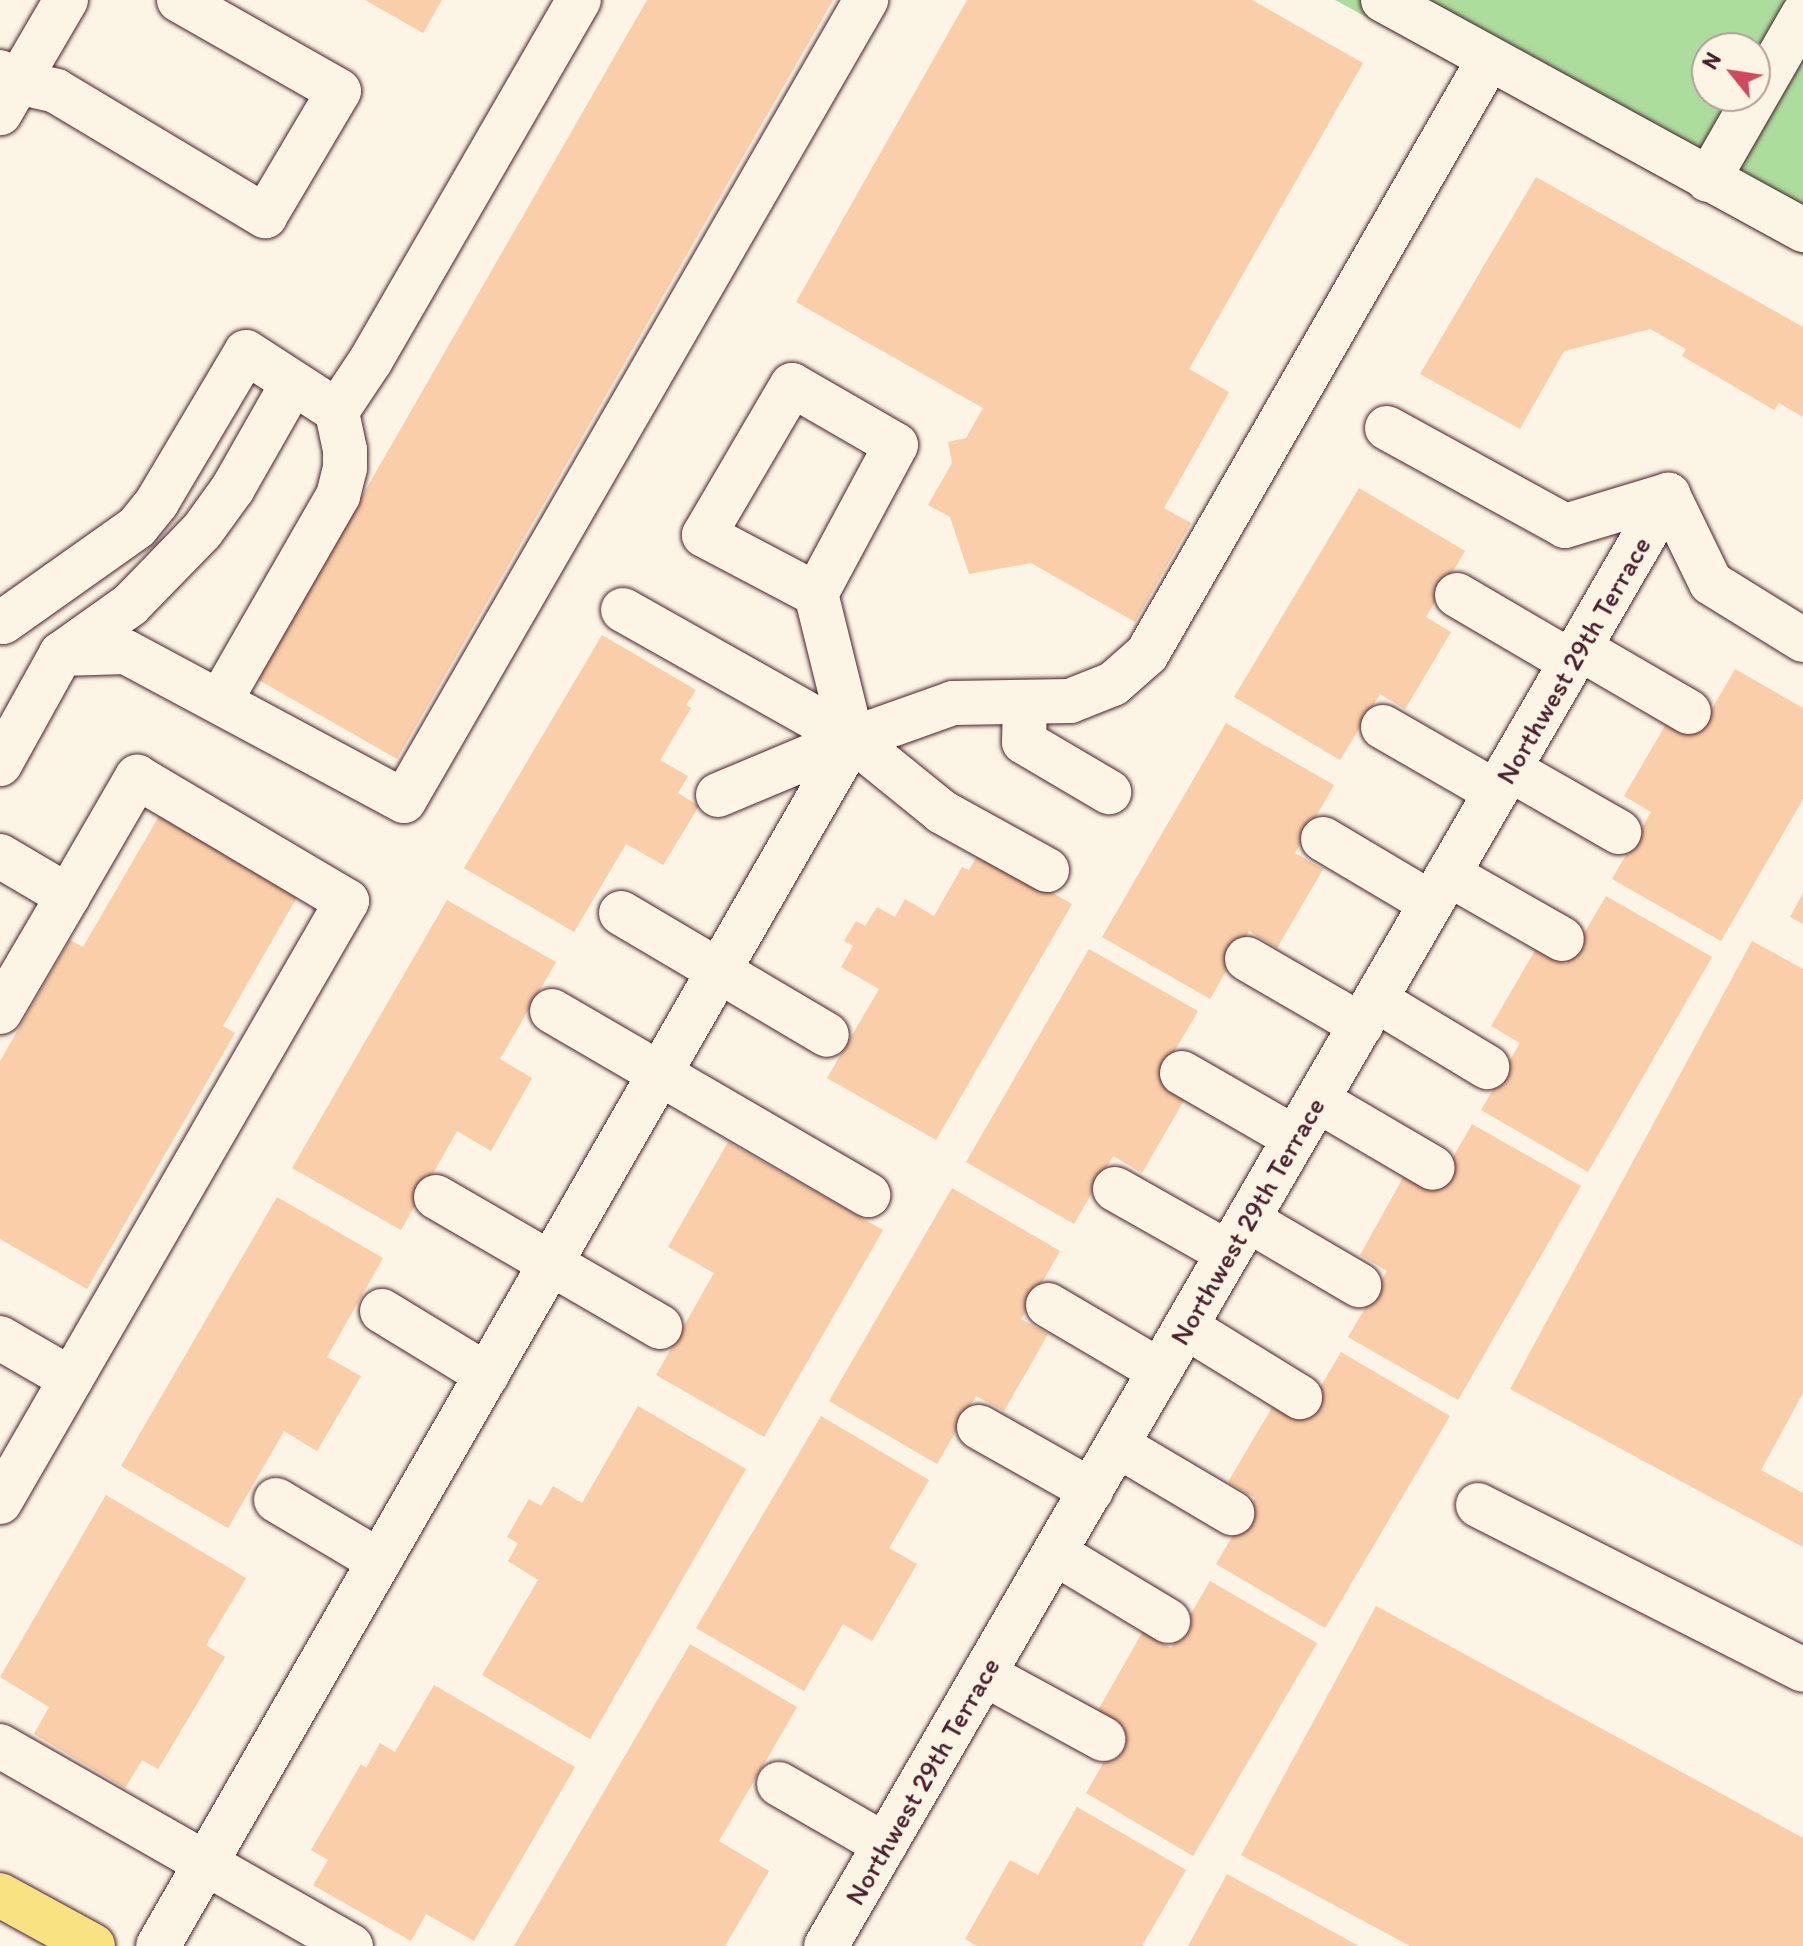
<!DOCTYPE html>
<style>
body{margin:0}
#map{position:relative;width:1803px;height:1946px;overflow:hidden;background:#fcf5e5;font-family:Itim,sans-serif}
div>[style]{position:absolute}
.green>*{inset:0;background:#acdd9d}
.building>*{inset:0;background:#f9cea8}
.roads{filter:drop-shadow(0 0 2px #4a1f2b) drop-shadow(0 0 2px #4a1f2b)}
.minor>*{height:44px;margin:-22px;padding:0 22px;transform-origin:22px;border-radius:22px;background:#fcf5e5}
.major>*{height:44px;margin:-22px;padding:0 22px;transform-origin:22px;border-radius:22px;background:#f8e281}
span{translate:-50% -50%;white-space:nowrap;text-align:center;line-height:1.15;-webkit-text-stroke:7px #fcf5e5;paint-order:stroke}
.street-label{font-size:28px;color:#4a1f2b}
.north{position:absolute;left:1691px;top:32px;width:80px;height:80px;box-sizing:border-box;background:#fcf5e5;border:2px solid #b59f9b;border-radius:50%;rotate:300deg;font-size:22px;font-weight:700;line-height:32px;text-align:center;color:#4a1f2b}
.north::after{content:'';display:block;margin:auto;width:28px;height:36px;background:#d1495b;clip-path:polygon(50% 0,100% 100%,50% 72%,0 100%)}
</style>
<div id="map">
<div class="green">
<i style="clip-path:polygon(evenodd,1335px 0,1803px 0,1803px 256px,1335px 0,1707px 48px,1755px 48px,1755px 96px,1707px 96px,1707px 48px)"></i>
</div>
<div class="building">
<i style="clip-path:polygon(365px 0,442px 0,423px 33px)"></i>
<i style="clip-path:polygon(647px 0,833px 0,397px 759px,257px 679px)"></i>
<i style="clip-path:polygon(967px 0,1252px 0,1363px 63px,1189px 369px,1229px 392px,1164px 508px,1191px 523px,1135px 622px,1031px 563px,969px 574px,950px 517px,928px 505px,952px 463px,948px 442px,966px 438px,983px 408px,796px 302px)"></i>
<i style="clip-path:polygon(1536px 177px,1803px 327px,1803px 417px,1779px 403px,1774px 410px,1682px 356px,1686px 349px,1650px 329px,1564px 351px,1520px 429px,1420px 374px)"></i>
<i style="clip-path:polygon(1359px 488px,1465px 551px,1426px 617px,1451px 632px,1405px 709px,1380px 694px,1340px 760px,1234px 697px)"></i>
<i style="clip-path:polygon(602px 635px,696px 690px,686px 705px,691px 708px,660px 760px,688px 776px,678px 793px,699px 806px,663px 865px,626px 844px,574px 932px,464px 868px)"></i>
<i style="clip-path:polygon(1735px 669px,1803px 708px,1803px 799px,1721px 941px,1612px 879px,1651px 812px,1624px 796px,1670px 717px,1698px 733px)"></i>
<i style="clip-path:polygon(1226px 723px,1334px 785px,1295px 853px,1323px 869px,1277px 948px,1249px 931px,1210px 999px,1102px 937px)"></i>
<i style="clip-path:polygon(159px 816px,297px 897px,223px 1026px,235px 1033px,87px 1289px,0 1239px,0 1061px,70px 940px,83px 947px)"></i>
<i style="clip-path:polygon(980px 851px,1072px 904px,936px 1140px,827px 1078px,879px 989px,841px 967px,853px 946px,844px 941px,856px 921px,865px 926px,877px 907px,895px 917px,905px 899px,934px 916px,962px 867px,969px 870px)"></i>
<i style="clip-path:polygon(1803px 893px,1803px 924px,1790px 917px)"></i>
<i style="clip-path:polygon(1606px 896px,1712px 957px,1588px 1172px,1481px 1110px,1520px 1043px,1491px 1026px,1537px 947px,1566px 964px)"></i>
<i style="clip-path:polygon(447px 900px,556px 962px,500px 1059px,532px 1078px,491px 1151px,457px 1131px,401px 1230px,292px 1168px)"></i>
<i style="clip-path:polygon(1752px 941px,1803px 969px,1803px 1393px,1761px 1470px,1803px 1493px,1803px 1547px,1510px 1389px)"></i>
<i style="clip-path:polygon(1089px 949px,1198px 1011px,1159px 1078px,1187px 1095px,1142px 1173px,1113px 1156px,1074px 1224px,966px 1162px)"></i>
<i style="clip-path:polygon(1472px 1124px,1581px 1186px,1458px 1400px,1348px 1337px,1387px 1271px,1360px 1255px,1405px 1174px,1434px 1191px)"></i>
<i style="clip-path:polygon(728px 1142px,883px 1230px,764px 1437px,656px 1375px,714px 1273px,668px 1247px)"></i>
<i style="clip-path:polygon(952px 1188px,1060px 1251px,1021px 1319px,1048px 1334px,1004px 1411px,976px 1396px,937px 1464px,829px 1401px)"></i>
<i style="clip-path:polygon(277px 1197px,383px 1258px,327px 1357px,361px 1376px,317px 1451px,284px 1431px,228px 1528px,121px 1466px)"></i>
<i style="clip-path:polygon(1341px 1352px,1450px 1416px,1325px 1628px,1216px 1564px,1255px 1498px,1228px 1482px,1274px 1404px,1301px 1420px)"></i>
<i style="clip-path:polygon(638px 1406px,746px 1469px,590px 1739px,482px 1675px,538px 1580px,508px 1561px,518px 1543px,507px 1537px,529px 1499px,541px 1506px,553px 1486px,582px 1503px)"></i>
<i style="clip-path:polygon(821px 1416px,929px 1480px,889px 1548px,917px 1564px,872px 1641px,843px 1624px,804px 1691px,696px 1628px)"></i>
<i style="clip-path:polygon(106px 1495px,246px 1578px,206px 1645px,225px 1657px,158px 1769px,142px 1760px,125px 1788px,34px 1734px,49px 1707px,0 1677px)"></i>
<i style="clip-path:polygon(1210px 1581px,1317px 1643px,1193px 1856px,1086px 1793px,1124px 1727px,1097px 1712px,1143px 1631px,1171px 1648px)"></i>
<i style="clip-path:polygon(1376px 1606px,1803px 1838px,1803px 1946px,1410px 1946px,1241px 1855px)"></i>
<i style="clip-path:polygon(690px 1644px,797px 1707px,719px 1841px,769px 1871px,725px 1946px,514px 1946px)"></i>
<i style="clip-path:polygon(434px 1685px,575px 1767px,474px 1941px,426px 1914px,411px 1941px,313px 1885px,328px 1860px,311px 1850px,361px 1764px,366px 1768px,380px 1743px,395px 1752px)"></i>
<i style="clip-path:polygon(1077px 1807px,1186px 1870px,1142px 1946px,977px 1946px,965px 1939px,1010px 1860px,1038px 1875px)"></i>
<i style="clip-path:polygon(1227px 1874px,1359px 1946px,1188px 1946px)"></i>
</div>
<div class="roads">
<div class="minor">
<i style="left:66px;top:0;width:95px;rotate:120.3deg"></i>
<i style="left:18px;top:82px;width:39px;rotate:13deg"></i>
<i style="left:56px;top:91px;width:244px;rotate:30.9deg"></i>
<i style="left:265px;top:216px;width:145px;rotate:-59.4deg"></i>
<i style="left:339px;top:91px;width:184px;rotate:-150.4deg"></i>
<i style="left:1383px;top:0;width:479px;rotate:28.7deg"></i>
<i style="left:0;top:72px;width:21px;rotate:29deg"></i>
<i style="left:18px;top:82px;width:36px;rotate:120deg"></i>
<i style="left:1708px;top:180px;width:190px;rotate:-60.1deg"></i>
<i style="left:1387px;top:428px;width:203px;rotate:28.8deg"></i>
<i style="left:1565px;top:526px;width:108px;rotate:-16.8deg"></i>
<i style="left:1668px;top:495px;width:98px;rotate:64deg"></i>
<i style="left:1711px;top:583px;width:108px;rotate:31.8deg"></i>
<i style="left:1457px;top:595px;width:132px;rotate:30.4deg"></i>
<i style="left:623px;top:610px;width:263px;rotate:29.4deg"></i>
<i style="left:852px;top:739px;width:116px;rotate:39deg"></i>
<i style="left:942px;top:812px;width:120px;rotate:28.9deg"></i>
<i style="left:3px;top:622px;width:164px;rotate:-35.3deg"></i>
<i style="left:137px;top:527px;width:32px;rotate:-51deg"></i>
<i style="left:157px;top:502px;width:174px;rotate:-59.3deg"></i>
<i style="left:246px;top:352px;width:108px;rotate:33deg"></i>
<i style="left:337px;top:411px;width:61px;rotate:-56.3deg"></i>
<i style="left:371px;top:360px;width:416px;rotate:-60deg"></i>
<i style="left:1579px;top:648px;width:127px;rotate:30.2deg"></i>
<i style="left:61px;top:654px;width:65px;rotate:-1.8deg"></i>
<i style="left:126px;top:652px;width:315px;rotate:28.2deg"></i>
<i style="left:404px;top:801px;width:925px;rotate:-60.02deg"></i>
<i style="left:220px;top:701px;width:237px;rotate:-60.1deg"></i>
<i style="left:338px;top:496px;width:29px;rotate:-76deg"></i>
<i style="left:345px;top:468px;width:18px;rotate:-90deg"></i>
<i style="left:345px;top:450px;width:40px;rotate:-102deg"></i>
<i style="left:1025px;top:702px;width:40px;rotate:91.4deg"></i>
<i style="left:1024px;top:742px;width:99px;rotate:30.5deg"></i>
<i style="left:1383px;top:727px;width:130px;rotate:29.9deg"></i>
<i style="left:0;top:764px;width:126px;rotate:-61deg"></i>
<i style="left:61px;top:654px;width:85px;rotate:-35.4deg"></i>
<i style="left:130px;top:605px;width:103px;rotate:-45.8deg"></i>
<i style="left:202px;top:531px;width:53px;rotate:-54.2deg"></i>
<i style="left:233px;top:488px;width:120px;rotate:-60.4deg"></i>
<i style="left:1509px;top:769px;width:127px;rotate:29.8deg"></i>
<i style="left:718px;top:795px;width:145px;rotate:-22.7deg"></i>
<i style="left:852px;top:739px;width:107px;rotate:-19.6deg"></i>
<i style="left:953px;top:703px;width:117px;rotate:-1deg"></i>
<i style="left:1070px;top:701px;width:46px;rotate:-21.6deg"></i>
<i style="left:1113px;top:684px;width:45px;rotate:-41.4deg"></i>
<i style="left:1147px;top:654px;width:686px;rotate:-60.11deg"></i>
<i style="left:1323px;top:839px;width:126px;rotate:30.7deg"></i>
<i style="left:0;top:856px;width:79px;rotate:30.5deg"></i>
<i style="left:68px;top:896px;width:138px;rotate:-59.9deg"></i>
<i style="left:137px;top:777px;width:244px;rotate:30.6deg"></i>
<i style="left:347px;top:901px;width:694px;rotate:120deg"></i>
<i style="left:1448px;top:874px;width:131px;rotate:29.7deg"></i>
<i style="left:621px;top:913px;width:239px;rotate:30.6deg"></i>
<i style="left:1247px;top:959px;width:132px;rotate:30.1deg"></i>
<i style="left:1376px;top:1000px;width:130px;rotate:31.1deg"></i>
<i style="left:552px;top:1011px;width:366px;rotate:30.2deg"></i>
<i style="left:0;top:1012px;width:134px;rotate:-59.6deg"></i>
<i style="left:1182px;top:1073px;width:130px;rotate:29.9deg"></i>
<i style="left:1317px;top:1100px;width:134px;rotate:30.4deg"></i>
<i style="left:1115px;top:1189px;width:130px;rotate:29.5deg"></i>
<i style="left:436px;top:1197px;width:259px;rotate:30.1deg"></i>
<i style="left:1248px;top:1220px;width:129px;rotate:30.4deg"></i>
<i style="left:1048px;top:1305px;width:130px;rotate:30.5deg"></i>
<i style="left:382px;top:1311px;width:123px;rotate:31.4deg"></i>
<i style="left:1186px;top:1327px;width:134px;rotate:31.6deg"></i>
<i style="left:0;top:1338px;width:82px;rotate:30deg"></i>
<i style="left:979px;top:1427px;width:129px;rotate:29.4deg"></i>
<i style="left:1117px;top:1445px;width:134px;rotate:30.6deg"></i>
<i style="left:276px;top:1500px;width:120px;rotate:30.6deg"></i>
<i style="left:1478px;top:1505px;width:364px;rotate:26.9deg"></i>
<i style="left:1055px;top:1553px;width:132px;rotate:31deg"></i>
<i style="left:984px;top:1674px;width:136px;rotate:28.6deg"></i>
<i style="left:0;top:1746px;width:404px;rotate:29.7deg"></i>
<i style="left:779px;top:1784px;width:122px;rotate:29.9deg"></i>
<i style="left:158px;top:1946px;width:1392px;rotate:-60.1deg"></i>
<i style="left:852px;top:739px;width:149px;rotate:-103.9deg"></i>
<i style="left:816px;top:594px;width:169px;rotate:-61.8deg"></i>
<i style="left:896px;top:445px;width:120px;rotate:-150deg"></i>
<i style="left:792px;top:385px;width:174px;rotate:120.4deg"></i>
<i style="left:704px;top:535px;width:127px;rotate:27.8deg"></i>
<i style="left:826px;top:1946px;width:1678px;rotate:-59.87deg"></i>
</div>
<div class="major">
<i style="left:0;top:1895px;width:106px;rotate:28.7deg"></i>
</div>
</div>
<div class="street-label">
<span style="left:1573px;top:660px;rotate:-60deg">Northwest 29th Terrace</span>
<span style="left:1247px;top:1221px;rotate:-60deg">Northwest 29th Terrace</span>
<span style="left:922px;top:1781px;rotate:-60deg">Northwest 29th Terrace</span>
</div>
<div class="north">N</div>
</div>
